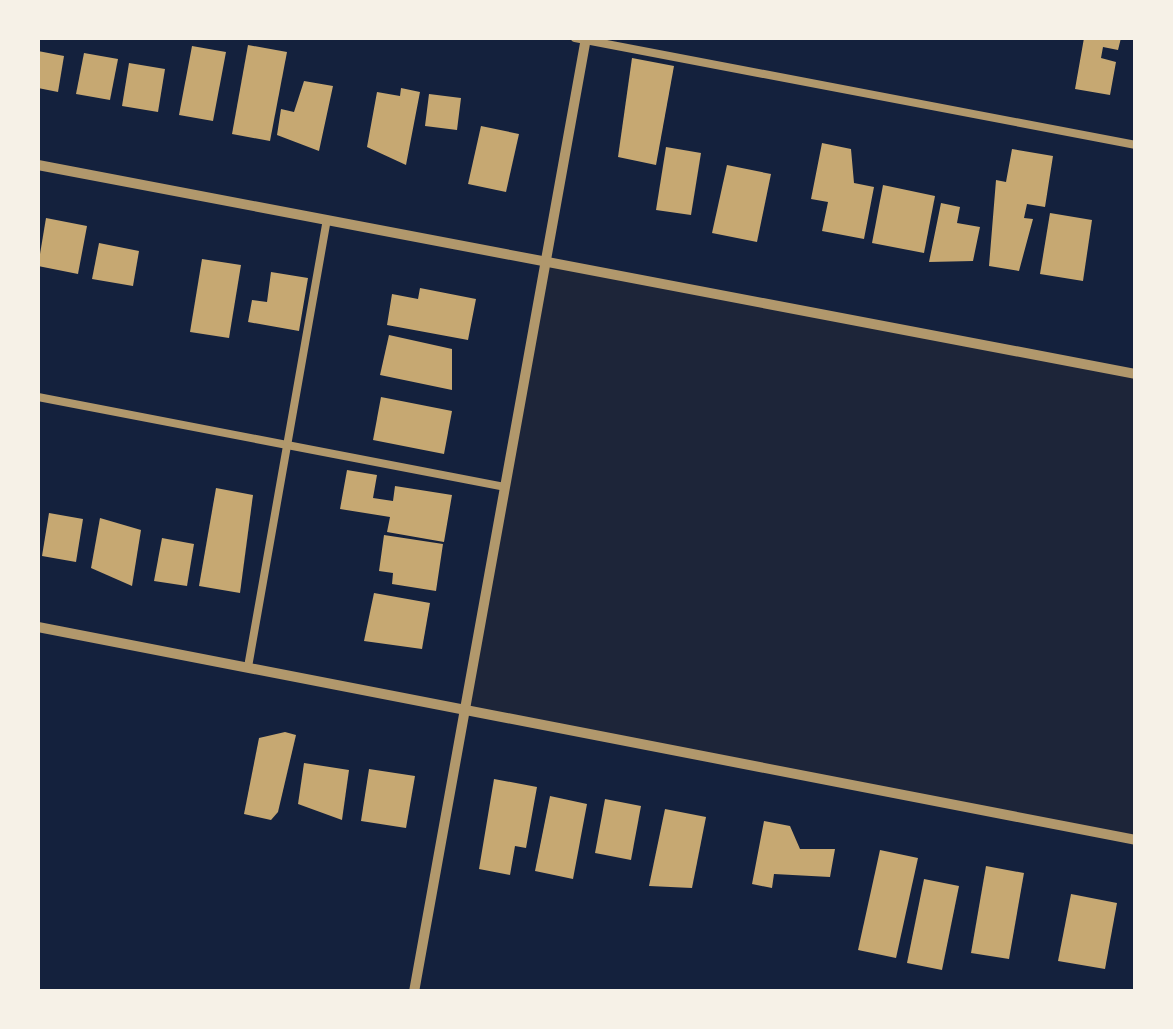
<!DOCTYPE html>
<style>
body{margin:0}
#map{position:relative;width:1173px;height:1029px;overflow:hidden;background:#14213d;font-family:"Times New Roman",serif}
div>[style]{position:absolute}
.green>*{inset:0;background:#1d2539}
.building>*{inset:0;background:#c6a872}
.service>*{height:8px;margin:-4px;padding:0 4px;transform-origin:4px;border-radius:4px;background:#b1986c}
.minor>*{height:10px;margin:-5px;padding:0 5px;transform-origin:5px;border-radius:5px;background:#b1986c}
span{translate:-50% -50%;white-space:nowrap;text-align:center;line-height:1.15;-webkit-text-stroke:10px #f6f1e7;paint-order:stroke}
.frame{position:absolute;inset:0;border:40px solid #f6f1e7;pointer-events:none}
</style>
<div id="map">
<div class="green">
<i style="clip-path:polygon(547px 260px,1135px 374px,1135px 840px,463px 710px)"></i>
</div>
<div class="building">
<i style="clip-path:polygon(1084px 38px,1121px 38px,1118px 50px,1103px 47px,1101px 58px,1116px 62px,1110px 95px,1075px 89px)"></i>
<i style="clip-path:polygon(248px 45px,287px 52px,270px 141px,232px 134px)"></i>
<i style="clip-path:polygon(192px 46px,226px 52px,213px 121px,179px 115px)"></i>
<i style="clip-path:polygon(38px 51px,64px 56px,58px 92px,38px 88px)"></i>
<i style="clip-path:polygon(84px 53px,118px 59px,110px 100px,76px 94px)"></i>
<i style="clip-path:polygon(632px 58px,674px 66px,656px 165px,618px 157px)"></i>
<i style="clip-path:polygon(129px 63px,165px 69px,158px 112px,122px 106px)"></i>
<i style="clip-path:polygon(304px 81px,333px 86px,319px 151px,277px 135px,281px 109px,294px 112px)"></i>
<i style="clip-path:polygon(401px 88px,420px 92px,406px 165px,367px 147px,377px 92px,400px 96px)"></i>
<i style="clip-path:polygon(429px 94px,461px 98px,457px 130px,425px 126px)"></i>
<i style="clip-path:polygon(481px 126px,519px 134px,506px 192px,468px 184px)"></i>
<i style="clip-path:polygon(822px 143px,851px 149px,854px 183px,874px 187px,864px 239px,822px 231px,828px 202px,811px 199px)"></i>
<i style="clip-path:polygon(666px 147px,701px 153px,691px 215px,656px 210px)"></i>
<i style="clip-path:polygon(1012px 149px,1053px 156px,1045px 207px,1027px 204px,1024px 218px,1033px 219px,1019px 271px,989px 266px,996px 180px,1006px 182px)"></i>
<i style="clip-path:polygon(727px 165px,771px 174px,757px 242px,712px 233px)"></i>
<i style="clip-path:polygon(883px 185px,935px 196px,924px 253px,872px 243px)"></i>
<i style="clip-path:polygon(941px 203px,960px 207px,957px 223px,980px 227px,973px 261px,929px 262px)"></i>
<i style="clip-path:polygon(1050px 213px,1092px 220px,1083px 281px,1040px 274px)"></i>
<i style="clip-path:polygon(46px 218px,87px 226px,78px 274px,38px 266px)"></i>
<i style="clip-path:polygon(99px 243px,139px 251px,133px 286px,92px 279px)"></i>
<i style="clip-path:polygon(202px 259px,241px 265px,229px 338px,190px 332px)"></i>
<i style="clip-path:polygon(271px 272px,308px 278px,299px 331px,248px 322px,252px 300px,267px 302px)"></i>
<i style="clip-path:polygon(420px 288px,476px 299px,468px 340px,387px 325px,392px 294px,418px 299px)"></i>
<i style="clip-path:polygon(389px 335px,452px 349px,452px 390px,380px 375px)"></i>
<i style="clip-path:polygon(381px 397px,452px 411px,444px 454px,373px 440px)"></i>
<i style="clip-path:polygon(347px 470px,377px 475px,373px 498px,393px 501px,395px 486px,452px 495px,444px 542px,387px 532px,390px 517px,340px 509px)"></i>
<i style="clip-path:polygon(216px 488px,253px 495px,240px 593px,199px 586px)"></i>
<i style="clip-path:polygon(49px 513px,83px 519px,76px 562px,42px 556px)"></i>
<i style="clip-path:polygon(100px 518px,141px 530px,132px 586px,91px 568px)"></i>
<i style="clip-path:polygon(384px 535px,443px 544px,436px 591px,392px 584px,393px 573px,379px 571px)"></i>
<i style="clip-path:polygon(162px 538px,194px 544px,187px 586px,154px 581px)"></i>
<i style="clip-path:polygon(374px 593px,430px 603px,422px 649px,364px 641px)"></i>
<i style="clip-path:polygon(285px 732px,296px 735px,278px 812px,271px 820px,244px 814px,259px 738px)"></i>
<i style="clip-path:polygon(304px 763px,349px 770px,342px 820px,298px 804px)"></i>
<i style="clip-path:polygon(369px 769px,415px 776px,406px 828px,361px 821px)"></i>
<i style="clip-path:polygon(494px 779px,537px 787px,526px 848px,515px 846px,510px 875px,479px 869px)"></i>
<i style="clip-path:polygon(550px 796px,587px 804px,573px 879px,535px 871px)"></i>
<i style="clip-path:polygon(605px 799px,641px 806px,631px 860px,595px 853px)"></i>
<i style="clip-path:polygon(665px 809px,706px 817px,692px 888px,649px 886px)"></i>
<i style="clip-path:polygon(764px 821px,790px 826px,800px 849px,835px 849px,830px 877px,774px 874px,772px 888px,752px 884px)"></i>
<i style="clip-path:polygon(880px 850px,918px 858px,896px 958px,858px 950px)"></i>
<i style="clip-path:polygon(986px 866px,1024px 873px,1009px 959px,971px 953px)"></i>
<i style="clip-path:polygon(924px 879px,959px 886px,942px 970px,907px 963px)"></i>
<i style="clip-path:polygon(1071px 894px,1117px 903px,1105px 969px,1058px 961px)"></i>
</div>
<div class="service">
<i style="left:575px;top:38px;width:571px;rotate:10.8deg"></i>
<i style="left:38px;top:397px;width:475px;rotate:10.9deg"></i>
<i style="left:248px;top:667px;width:454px;rotate:-80deg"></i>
</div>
<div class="minor">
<i style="left:38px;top:165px;width:1118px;rotate:10.78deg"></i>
<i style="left:38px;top:627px;width:1118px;rotate:10.98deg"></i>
<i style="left:414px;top:992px;width:969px;rotate:-79.78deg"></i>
</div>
<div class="frame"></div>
</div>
